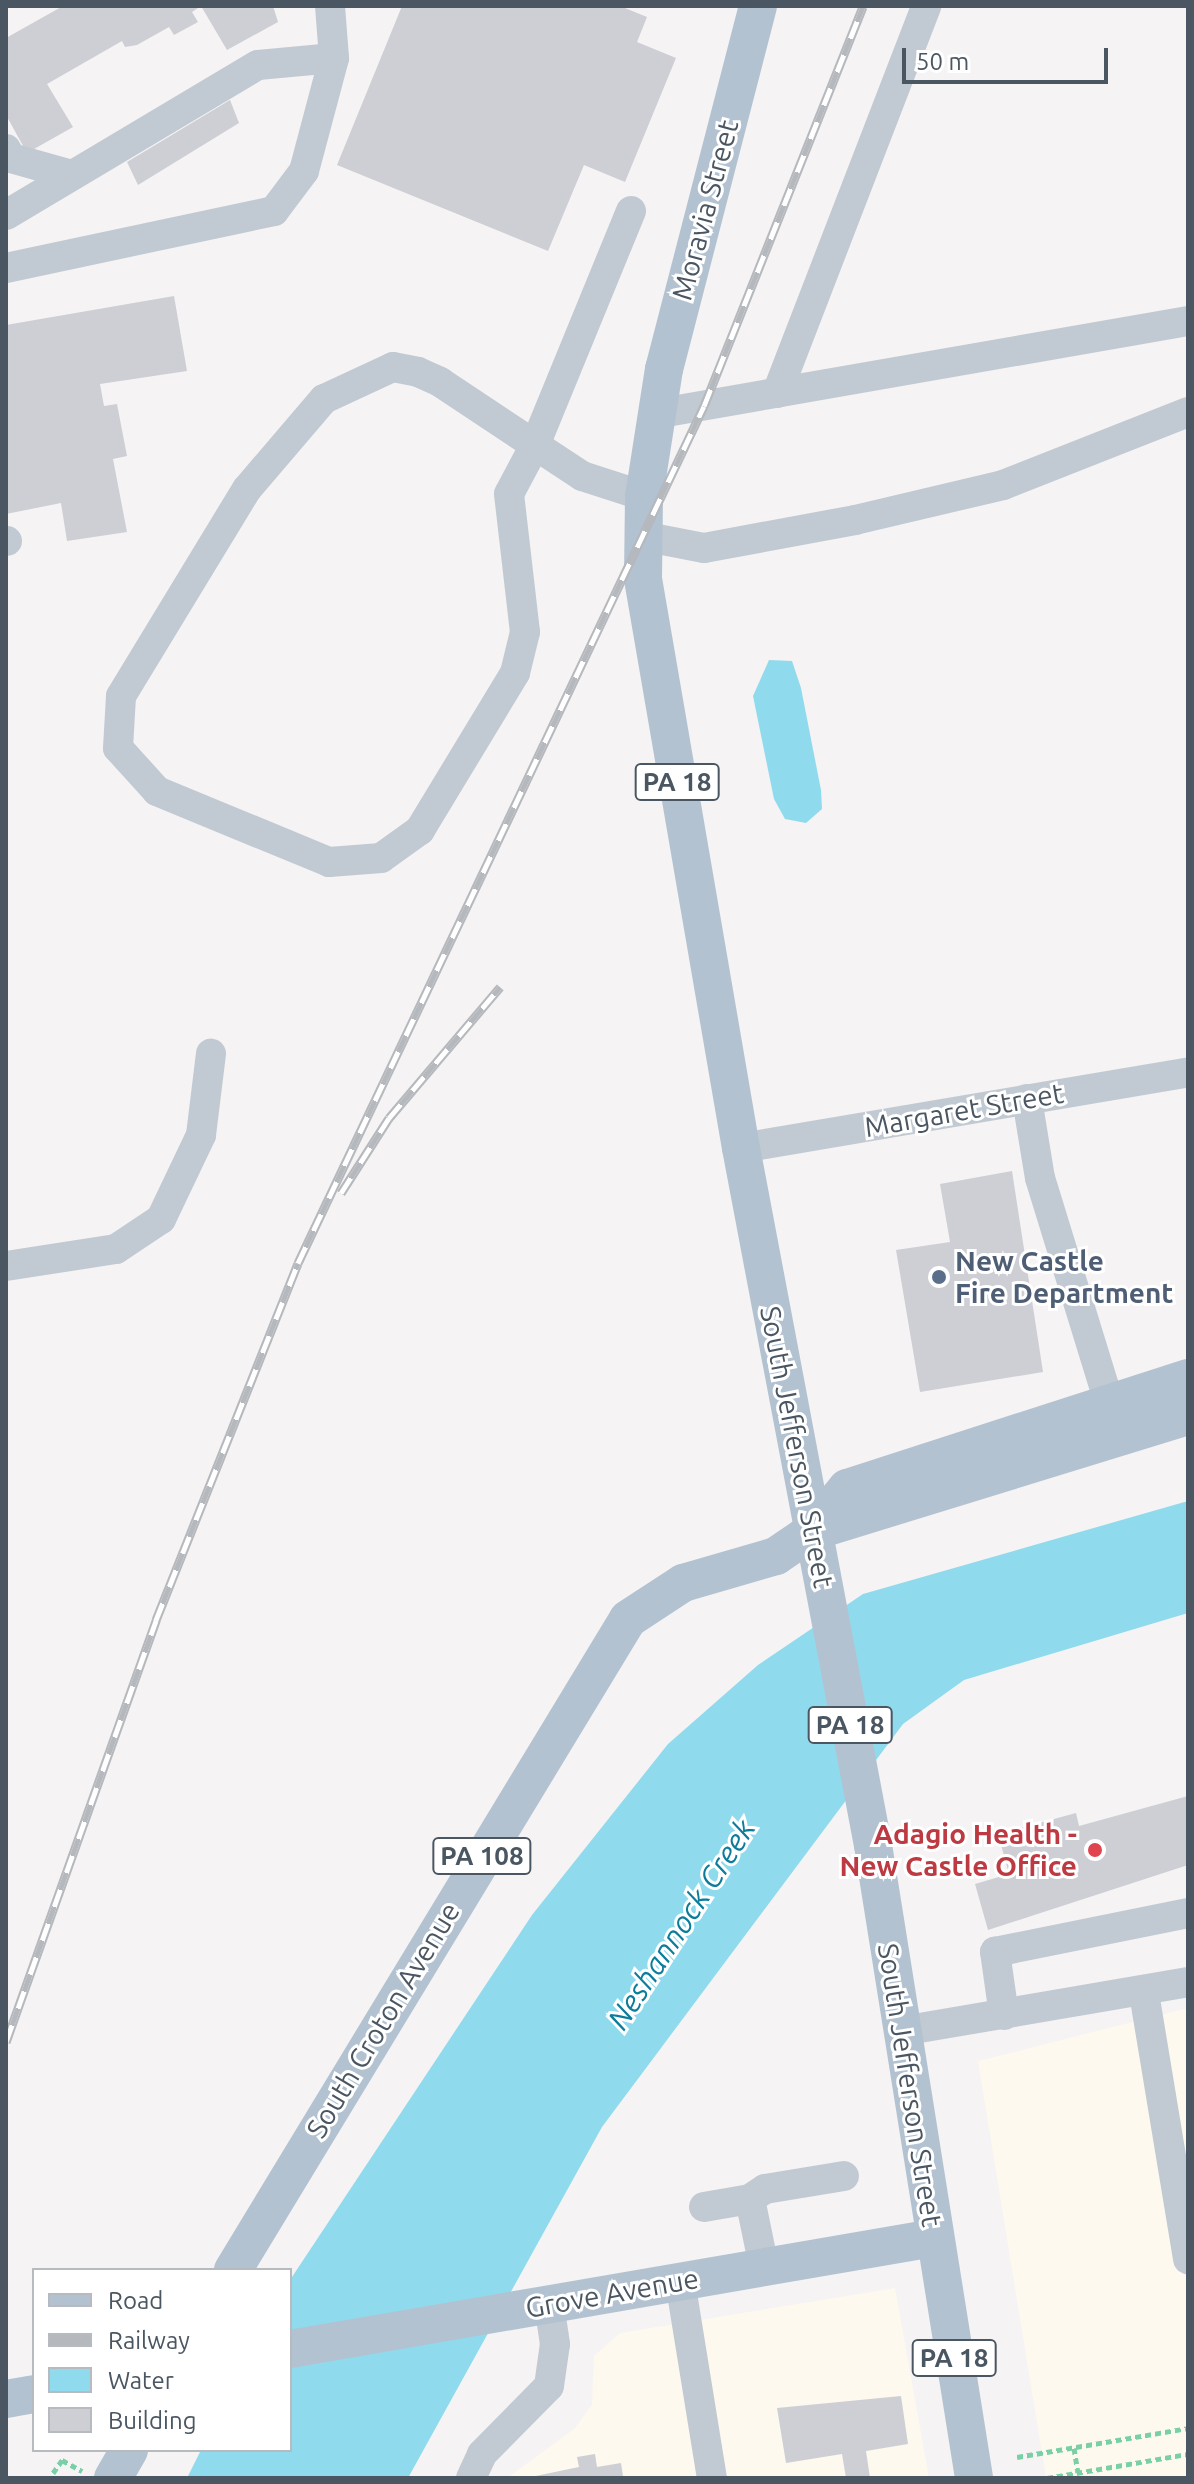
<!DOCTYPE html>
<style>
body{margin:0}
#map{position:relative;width:1194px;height:2484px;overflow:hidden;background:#f5f3f3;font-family:Ubuntu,sans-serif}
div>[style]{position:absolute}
.commercial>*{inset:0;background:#fdf9ef}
.water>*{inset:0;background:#90daee}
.building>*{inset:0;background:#cdcfd5}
.path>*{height:5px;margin-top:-2.5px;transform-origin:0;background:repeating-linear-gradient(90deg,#7ad0a6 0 6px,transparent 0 10px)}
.minor>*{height:30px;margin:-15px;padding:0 15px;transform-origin:15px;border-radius:15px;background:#c1cad2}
.major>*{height:38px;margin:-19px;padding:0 19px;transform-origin:19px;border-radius:19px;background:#b3c2d1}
.rail>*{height:9px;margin-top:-4.5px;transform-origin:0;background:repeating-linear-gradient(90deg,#fff 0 18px,#b5b8bd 0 36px);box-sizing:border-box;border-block:2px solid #b5b8bd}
.dots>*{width:22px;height:22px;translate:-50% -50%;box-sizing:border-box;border:4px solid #fff;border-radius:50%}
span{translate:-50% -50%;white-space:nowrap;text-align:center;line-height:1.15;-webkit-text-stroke:6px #fff;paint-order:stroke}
.shield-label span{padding:2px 6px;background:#fff;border:2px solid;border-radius:6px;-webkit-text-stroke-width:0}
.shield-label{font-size:26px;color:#4a5661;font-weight:700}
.street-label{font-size:28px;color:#4a5661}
.service-label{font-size:28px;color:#4e5e75;font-weight:700}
.left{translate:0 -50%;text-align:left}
.health-label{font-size:28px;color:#be3a42;font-weight:700}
.right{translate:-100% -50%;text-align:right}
.water-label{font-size:30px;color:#0c7c9b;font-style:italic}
.frame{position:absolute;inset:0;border:8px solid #4a5661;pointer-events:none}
.legend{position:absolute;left:32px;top:2268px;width:260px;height:184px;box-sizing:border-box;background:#fff;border:2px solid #b7bbc0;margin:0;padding:10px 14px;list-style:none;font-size:24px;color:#4a5661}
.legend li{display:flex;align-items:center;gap:16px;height:40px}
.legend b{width:40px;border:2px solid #b7bbc0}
.scale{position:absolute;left:902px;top:48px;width:206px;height:36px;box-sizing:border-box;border:4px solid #4a5661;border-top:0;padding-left:10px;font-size:24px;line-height:28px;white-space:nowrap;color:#4a5661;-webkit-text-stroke:6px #fff;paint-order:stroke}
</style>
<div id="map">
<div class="commercial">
<i style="clip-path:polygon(1188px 2008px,1188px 2478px,1046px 2478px,978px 2061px)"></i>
<i style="clip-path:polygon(895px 2288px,929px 2478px,507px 2478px,574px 2429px,592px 2405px,594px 2356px,620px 2333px)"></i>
</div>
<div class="water">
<i style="clip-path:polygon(769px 660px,792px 661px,801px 688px,821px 790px,822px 809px,806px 823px,785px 819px,774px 799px,753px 696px)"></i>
<i style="clip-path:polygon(1188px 1501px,1188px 1613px,964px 1680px,903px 1724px,602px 2127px,408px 2478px,187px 2478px,201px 2450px,290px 2450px,290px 2280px,532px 1915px,668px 1744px,758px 1665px,863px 1594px)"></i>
</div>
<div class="building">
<i style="clip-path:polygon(63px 6px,201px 6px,192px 12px,198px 22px,174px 35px,169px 27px,137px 45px,125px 47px,122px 41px,47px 84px,73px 127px,27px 153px,6px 115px,6px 38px)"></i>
<i style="clip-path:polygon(201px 6px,273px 6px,278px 22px,227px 50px)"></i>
<i style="clip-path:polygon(402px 6px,620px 6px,647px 17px,637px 42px,676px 58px,625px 182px,584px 165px,548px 251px,337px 165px)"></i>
<i style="clip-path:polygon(230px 100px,239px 123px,138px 185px,127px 162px)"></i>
<i style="clip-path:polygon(174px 296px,187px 371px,100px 384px,104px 406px,117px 404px,127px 456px,113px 459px,127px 532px,67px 541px,61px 503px,6px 514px,6px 325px)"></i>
<i style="clip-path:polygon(1012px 1171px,1043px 1372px,920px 1392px,896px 1250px,950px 1242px,940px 1184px)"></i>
<i style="clip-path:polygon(1188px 1796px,1188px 1865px,988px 1930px,975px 1884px,1009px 1874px,998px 1834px,1076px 1813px,1079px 1826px)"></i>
<i style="clip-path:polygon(901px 2396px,908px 2444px,866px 2451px,870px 2478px,846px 2478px,842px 2454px,786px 2463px,777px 2408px)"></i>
<i style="clip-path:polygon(595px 2454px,597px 2467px,621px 2463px,623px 2476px,643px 2478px,526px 2478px,579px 2467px,577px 2457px)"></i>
</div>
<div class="path">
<i style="left:1074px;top:2448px;width:25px;rotate:81deg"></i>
<i style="left:1017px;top:2457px;width:173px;rotate:-9.6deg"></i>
<i style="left:53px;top:2473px;width:16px;rotate:-55deg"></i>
<i style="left:62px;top:2460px;width:23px;rotate:29deg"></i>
<i style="left:1047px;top:2478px;width:143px;rotate:-9.7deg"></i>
</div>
<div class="minor">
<i style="left:6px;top:149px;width:10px;rotate:61deg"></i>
<i style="left:11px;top:158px;width:63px;rotate:15.6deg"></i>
<i style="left:631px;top:211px;width:253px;rotate:112.3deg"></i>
<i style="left:535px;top:445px;width:55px;rotate:118deg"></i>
<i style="left:509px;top:494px;width:139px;rotate:83.4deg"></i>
<i style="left:525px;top:632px;width:42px;rotate:103.7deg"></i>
<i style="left:515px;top:673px;width:184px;rotate:121.2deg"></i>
<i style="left:420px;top:830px;width:48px;rotate:144.3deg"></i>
<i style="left:381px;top:858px;width:52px;rotate:175.6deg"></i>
<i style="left:329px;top:862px;width:186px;rotate:-157.6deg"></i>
<i style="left:157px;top:791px;width:58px;rotate:-132.2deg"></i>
<i style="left:118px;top:748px;width:52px;rotate:-86.7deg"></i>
<i style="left:121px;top:696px;width:242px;rotate:-58.7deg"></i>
<i style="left:247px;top:489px;width:118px;rotate:-49.5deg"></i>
<i style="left:324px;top:399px;width:76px;rotate:-24.9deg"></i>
<i style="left:393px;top:367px;width:25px;rotate:11deg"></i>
<i style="left:418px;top:372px;width:24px;rotate:24deg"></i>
<i style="left:440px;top:382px;width:114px;rotate:33.6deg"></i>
<i style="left:535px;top:445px;width:56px;rotate:33.4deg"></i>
<i style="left:582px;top:476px;width:65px;rotate:17.9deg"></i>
<i style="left:6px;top:215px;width:293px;rotate:-30.8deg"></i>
<i style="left:258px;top:65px;width:76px;rotate:-5.3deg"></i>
<i style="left:6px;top:268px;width:274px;rotate:-12deg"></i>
<i style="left:274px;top:211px;width:50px;rotate:-53.1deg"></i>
<i style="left:304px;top:171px;width:117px;rotate:-75.1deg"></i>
<i style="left:334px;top:58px;width:52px;rotate:-94.4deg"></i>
<i style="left:777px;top:393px;width:415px;rotate:-68.9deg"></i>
<i style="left:655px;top:414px;width:541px;rotate:-9.9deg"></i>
<i style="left:642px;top:536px;width:63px;rotate:11deg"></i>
<i style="left:704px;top:548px;width:154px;rotate:-10.5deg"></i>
<i style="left:855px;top:520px;width:152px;rotate:-13.3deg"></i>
<i style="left:1003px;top:485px;width:199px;rotate:-21.5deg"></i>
<i style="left:6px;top:541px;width:1px"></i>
<i style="left:1027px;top:1099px;width:80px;rotate:80.7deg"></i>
<i style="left:1040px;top:1178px;width:258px;rotate:72.9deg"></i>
<i style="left:741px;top:1148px;width:453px;rotate:-9.6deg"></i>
<i style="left:6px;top:1266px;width:111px;rotate:-8.8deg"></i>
<i style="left:116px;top:1249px;width:54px;rotate:-33.7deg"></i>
<i style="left:161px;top:1219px;width:93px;rotate:-64.5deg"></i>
<i style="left:201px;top:1135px;width:82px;rotate:-83deg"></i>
<i style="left:1144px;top:1993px;width:270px;rotate:80.6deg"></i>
<i style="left:1004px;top:2015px;width:64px;rotate:-98.1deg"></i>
<i style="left:995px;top:1952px;width:197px;rotate:-11.4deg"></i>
<i style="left:902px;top:2031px;width:290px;rotate:-9.7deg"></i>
<i style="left:704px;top:2207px;width:47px;rotate:-9.9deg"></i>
<i style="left:764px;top:2267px;width:69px;rotate:-101.6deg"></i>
<i style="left:750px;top:2199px;width:18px;rotate:-34deg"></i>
<i style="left:765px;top:2189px;width:80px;rotate:-9.3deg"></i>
<i style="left:680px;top:2281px;width:200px;rotate:80.8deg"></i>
<i style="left:471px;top:2478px;width:26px;rotate:-65deg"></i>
<i style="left:482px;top:2454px;width:95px;rotate:-45.4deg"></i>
<i style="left:549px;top:2386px;width:42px;rotate:-81.9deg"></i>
<i style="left:555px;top:2344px;width:40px;rotate:-98.5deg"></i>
</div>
<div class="major">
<i style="left:758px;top:6px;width:375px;rotate:104.5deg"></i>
<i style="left:664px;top:369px;width:129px;rotate:98.9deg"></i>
<i style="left:644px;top:496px;width:83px;rotate:90.7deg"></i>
<i style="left:643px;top:579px;width:577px;rotate:80.23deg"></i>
<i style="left:741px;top:1148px;width:709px;rotate:79.28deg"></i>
<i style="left:873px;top:1845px;width:641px;rotate:80.93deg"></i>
<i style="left:811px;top:1532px;width:394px;rotate:-17.1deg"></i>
<i style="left:233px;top:2270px;width:761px;rotate:-58.75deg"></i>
<i style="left:628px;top:1619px;width:66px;rotate:-33.2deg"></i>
<i style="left:683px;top:1583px;width:97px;rotate:-16.2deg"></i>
<i style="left:776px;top:1556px;width:42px;rotate:-34.4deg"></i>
<i style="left:811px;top:1532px;width:57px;rotate:-50.7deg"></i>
<i style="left:847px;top:1488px;width:358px;rotate:-17.9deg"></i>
<i style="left:290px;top:2349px;width:653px;rotate:-9.79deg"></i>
<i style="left:6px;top:2399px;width:28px;rotate:-10deg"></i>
<i style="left:113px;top:2478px;width:32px;rotate:-60deg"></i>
</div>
<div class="rail">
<i style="left:341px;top:1193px;width:89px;rotate:-57.4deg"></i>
<i style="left:389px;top:1118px;width:172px;rotate:-49.7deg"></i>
<i style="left:6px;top:2042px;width:448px;rotate:-70.4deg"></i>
<i style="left:156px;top:1620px;width:384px;rotate:-68.3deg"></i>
<i style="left:298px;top:1263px;width:948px;rotate:-64.65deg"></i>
<i style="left:704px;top:406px;width:430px;rotate:-68.3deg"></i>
</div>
<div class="dots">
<i style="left:939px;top:1277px;background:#5c6f8a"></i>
<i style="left:1095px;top:1850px;background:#e0444e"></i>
</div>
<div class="shield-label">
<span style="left:677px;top:782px">PA 18</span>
<span style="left:850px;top:1725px">PA 18</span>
<span style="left:482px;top:1856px">PA 108</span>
<span style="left:954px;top:2358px">PA 18</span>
</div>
<div class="street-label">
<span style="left:705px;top:210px;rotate:-75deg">Moravia Street</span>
<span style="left:964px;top:1110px;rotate:-10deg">Margaret Street</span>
<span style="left:797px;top:1447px;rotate:79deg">South Jefferson Street</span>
<span style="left:383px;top:2020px;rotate:-59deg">South Croton Avenue</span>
<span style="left:910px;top:2085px;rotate:81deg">South Jefferson Street</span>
<span style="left:612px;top:2293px;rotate:-10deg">Grove Avenue</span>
</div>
<div class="service-label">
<span class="left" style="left:955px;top:1277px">New Castle<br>Fire Department</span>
</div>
<div class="health-label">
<span class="right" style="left:1077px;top:1850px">Adagio Health -<br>New Castle Office</span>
</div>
<div class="water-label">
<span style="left:681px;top:1924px;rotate:-57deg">Neshannock Creek</span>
</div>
<div class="frame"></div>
<ul class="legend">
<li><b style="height:10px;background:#b3c2d1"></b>Road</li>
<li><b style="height:10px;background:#b5b8bd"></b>Railway</li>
<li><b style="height:22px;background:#90daee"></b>Water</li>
<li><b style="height:22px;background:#cdcfd5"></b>Building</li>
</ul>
<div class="scale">50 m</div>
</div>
